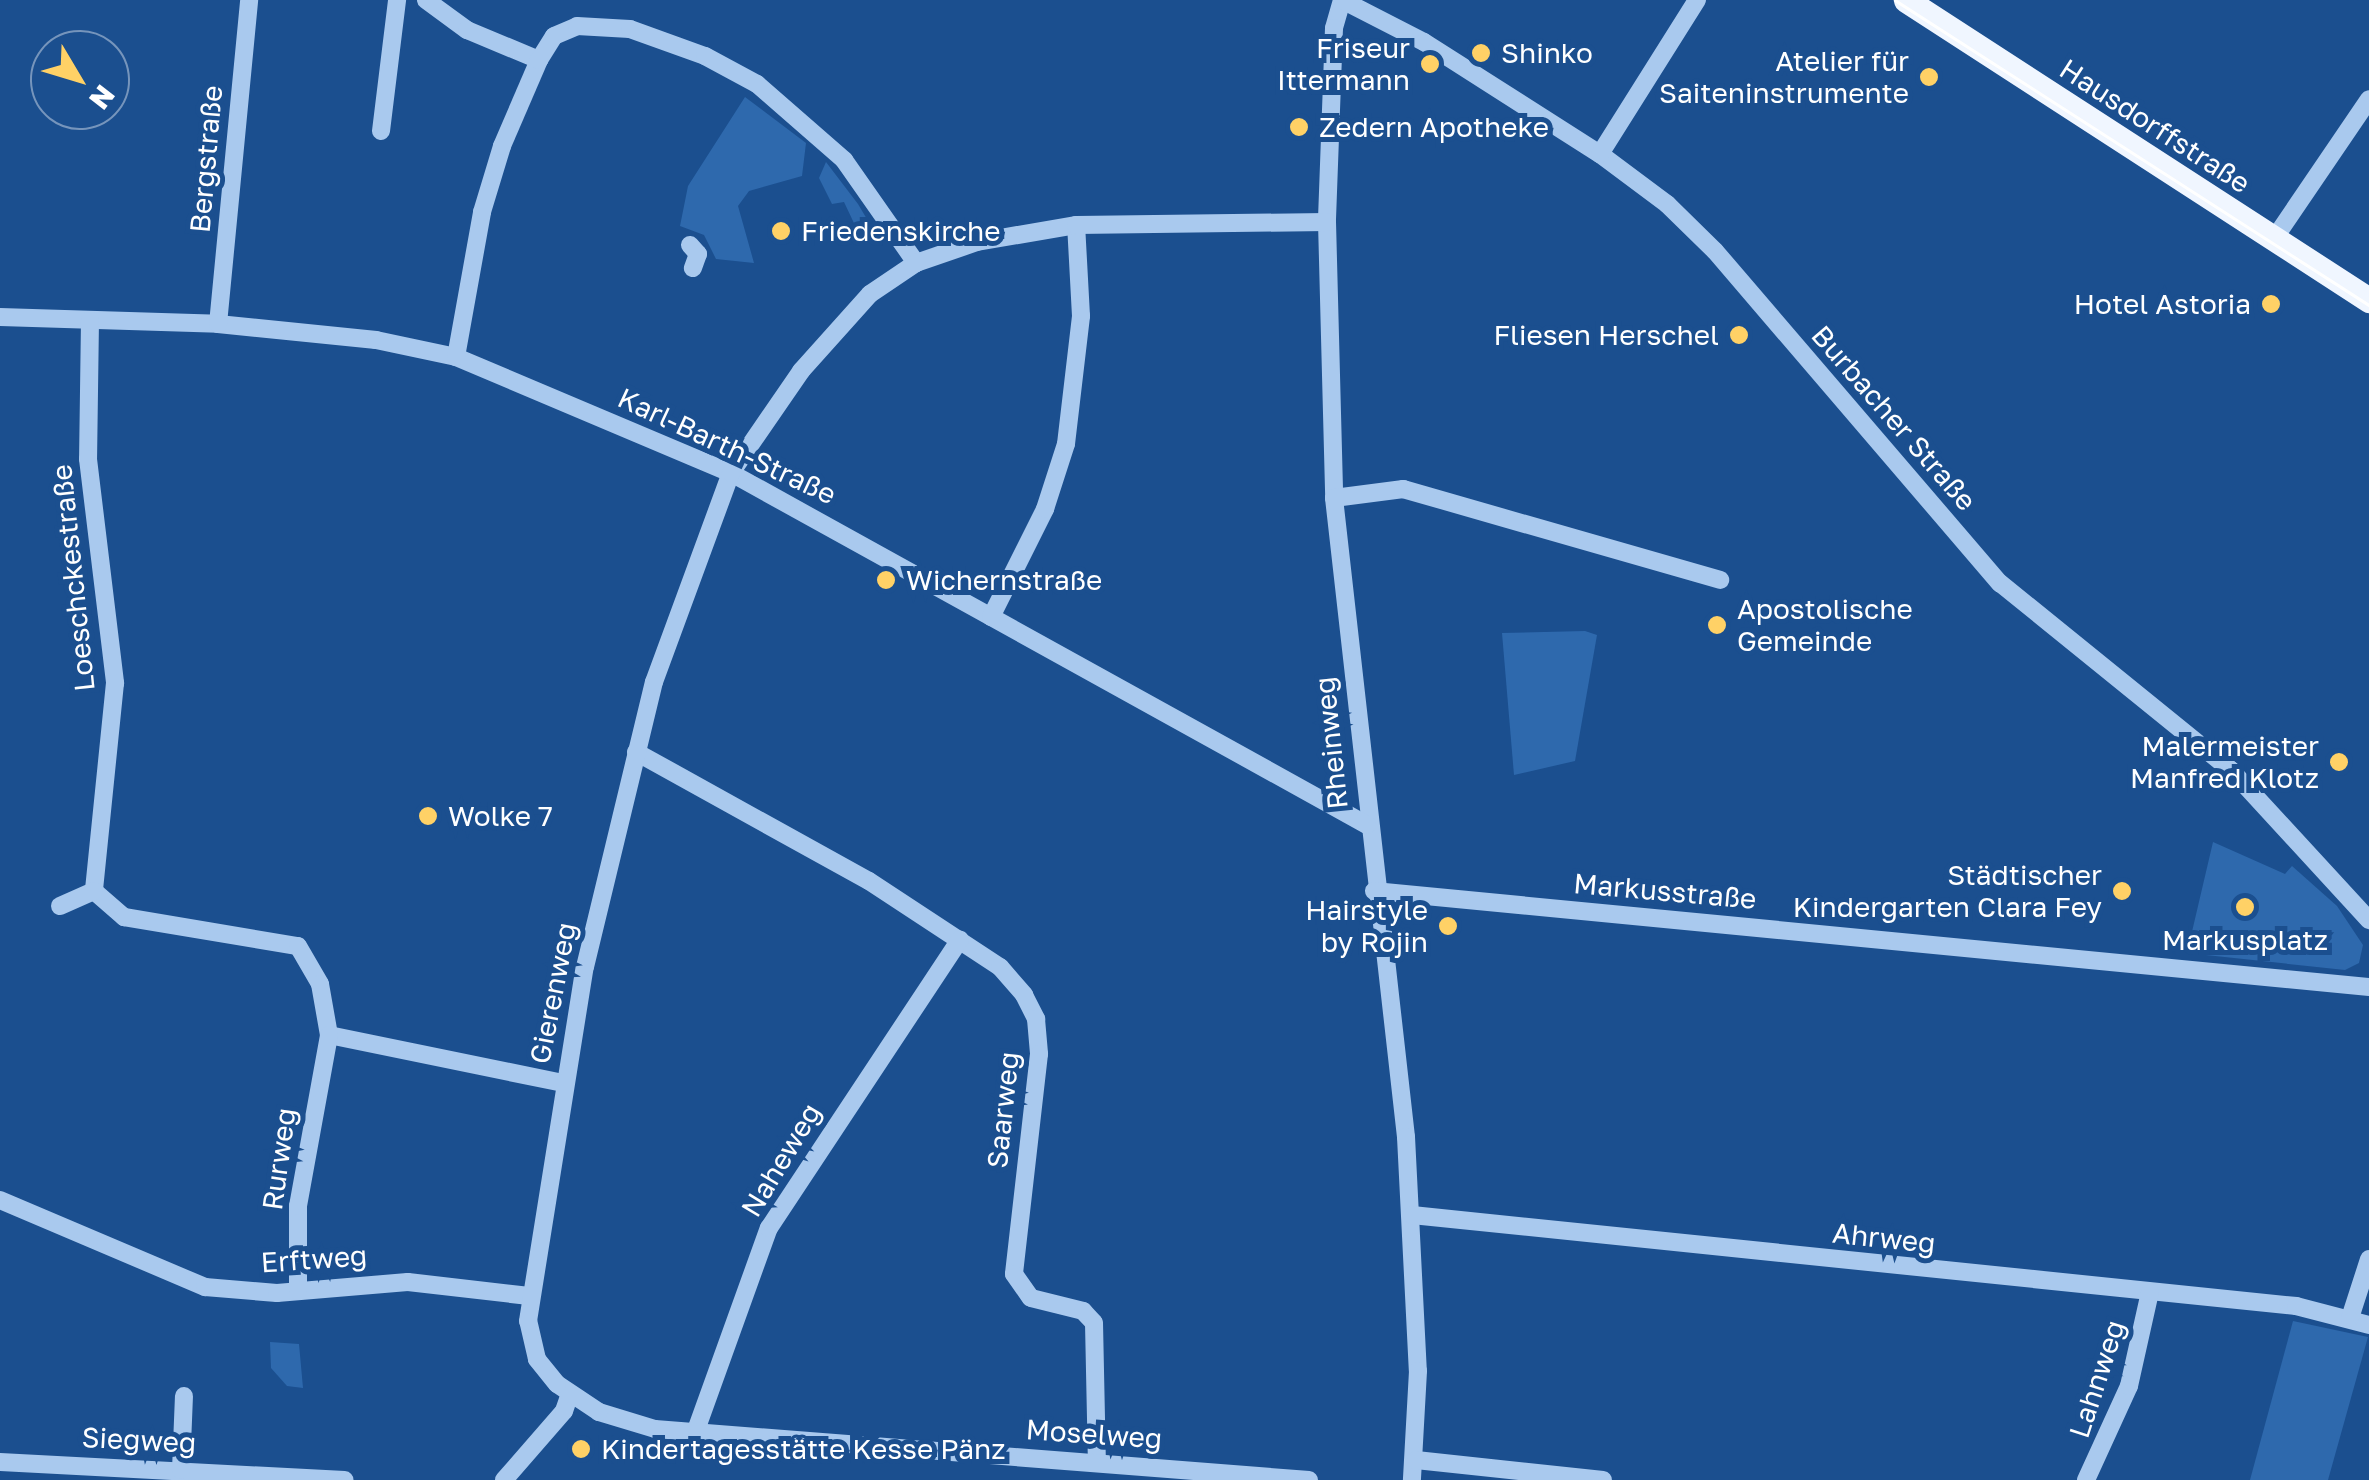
<!DOCTYPE html>
<meta charset="utf-8">
<style>
body{margin:0}
#map{position:relative;width:2369px;height:1480px;overflow:hidden;background:#1b4f8f;font-family:"Golos Text",sans-serif}
div>[style]{position:absolute}
.green>*{inset:0;background:#2e69ad}
.minor>*{height:18px;margin:-9px;padding:0 9px;transform-origin:9px;border-radius:9px;background:#a9c9ee}
.major>*{height:25px;margin:-12.5px;padding:0 12.5px;transform-origin:12.5px;border-radius:12.5px;background:#f0f6ff}
.tram>*{height:2.5px;margin:-1.25px;padding:0 1.25px;transform-origin:1.25px;border-radius:1.25px;background:#fff}
.dots>*{width:28px;height:28px;translate:-50% -50%;box-sizing:border-box;border:5px solid #1b4f8f;border-radius:50%}
span{translate:-50% -50%;white-space:nowrap;text-align:center;line-height:1.15;-webkit-text-stroke:10px #1b4f8f;paint-order:stroke}
.poi-label{font-size:28px;color:#fff}
.right{translate:-100% -50%;text-align:right}
.left{translate:0 -50%;text-align:left}
.street-label{font-size:28px;color:#fff}
.north{position:absolute;left:30px;top:30px;width:100px;height:100px;box-sizing:border-box;background:#1b4f8f;border:2px solid #7695bc;border-radius:50%;rotate:128deg;font-size:28px;font-weight:700;line-height:40px;text-align:center;color:#fff}
.north::after{content:'';display:block;margin:auto;width:35px;height:45px;background:#ffd166;clip-path:polygon(50% 0,100% 100%,50% 72%,0 100%)}
</style>
<div id="map">
<div class="green">
<i style="clip-path:polygon(745px 97px,806px 143px,802px 176px,749px 191px,738px 206px,754px 263px,716px 259px,704px 235px,680px 226px,688px 186px)"></i>
<i style="clip-path:polygon(826px 162px,858px 204px,877px 236px,861px 238px,844px 202px,832px 204px,819px 178px)"></i>
<i style="clip-path:polygon(1585px 631px,1597px 635px,1575px 761px,1514px 775px,1502px 633px)"></i>
<i style="clip-path:polygon(2213px 842px,2285px 874px,2292px 866px,2337px 906px,2363px 945px,2359px 963px,2345px 970px,2187px 953px)"></i>
<i style="clip-path:polygon(2293px 1321px,2368px 1337px,2328px 1480px,2250px 1480px)"></i>
<i style="clip-path:polygon(270px 1342px,299px 1344px,303px 1388px,287px 1386px,271px 1368px)"></i>
</div>
<div class="minor">
<i style="left:426px;top:0;width:51px;rotate:36.2deg"></i>
<i style="left:467px;top:30px;width:78px;rotate:22.6deg"></i>
<i style="left:1342px;top:0;width:29px;rotate:106deg"></i>
<i style="left:1334px;top:28px;width:194px;rotate:92.1deg"></i>
<i style="left:1327px;top:222px;width:276px;rotate:88.5deg"></i>
<i style="left:1334px;top:498px;width:643px;rotate:83.57deg"></i>
<i style="left:1406px;top:1137px;width:234px;rotate:87.1deg"></i>
<i style="left:1418px;top:1371px;width:109px;rotate:93.2deg"></i>
<i style="left:1342px;top:0;width:92px;rotate:27.1deg"></i>
<i style="left:1424px;top:42px;width:209px;rotate:32.5deg"></i>
<i style="left:1600px;top:154px;width:84px;rotate:36.7deg"></i>
<i style="left:1667px;top:204px;width:67px;rotate:44.4deg"></i>
<i style="left:1715px;top:251px;width:438px;rotate:49.4deg"></i>
<i style="left:2000px;top:583px;width:297px;rotate:39deg"></i>
<i style="left:2231px;top:770px;width:204px;rotate:47.4deg"></i>
<i style="left:381px;top:131px;width:132px;rotate:-83deg"></i>
<i style="left:1600px;top:154px;width:182px;rotate:-57.8deg"></i>
<i style="left:2274px;top:239px;width:169px;rotate:-55.8deg"></i>
<i style="left:690px;top:245px;width:12px;rotate:48deg"></i>
<i style="left:698px;top:254px;width:15px;rotate:110deg"></i>
<i style="left:0;top:317px;width:218px;rotate:1.8deg"></i>
<i style="left:218px;top:324px;width:159px;rotate:5.8deg"></i>
<i style="left:376px;top:340px;width:82px;rotate:12deg"></i>
<i style="left:456px;top:357px;width:298px;rotate:22.9deg"></i>
<i style="left:731px;top:473px;width:727px;rotate:28.96deg"></i>
<i style="left:90px;top:320px;width:139px;rotate:90.8deg"></i>
<i style="left:88px;top:459px;width:226px;rotate:83.1deg"></i>
<i style="left:115px;top:683px;width:209px;rotate:95.8deg"></i>
<i style="left:94px;top:891px;width:40px;rotate:41deg"></i>
<i style="left:124px;top:917px;width:176px;rotate:9.5deg"></i>
<i style="left:298px;top:946px;width:44px;rotate:59.9deg"></i>
<i style="left:320px;top:984px;width:52px;rotate:80deg"></i>
<i style="left:329px;top:1035px;width:239px;rotate:11.6deg"></i>
<i style="left:218px;top:324px;width:325px;rotate:-84.5deg"></i>
<i style="left:456px;top:357px;width:147px;rotate:-79.8deg"></i>
<i style="left:482px;top:212px;width:69px;rotate:-73.1deg"></i>
<i style="left:502px;top:146px;width:94px;rotate:-66.7deg"></i>
<i style="left:539px;top:60px;width:28px;rotate:-58deg"></i>
<i style="left:554px;top:36px;width:25px;rotate:-23deg"></i>
<i style="left:577px;top:26px;width:53px;rotate:3.2deg"></i>
<i style="left:630px;top:29px;width:80px;rotate:19.8deg"></i>
<i style="left:705px;top:56px;width:59px;rotate:28.3deg"></i>
<i style="left:757px;top:84px;width:116px;rotate:41.1deg"></i>
<i style="left:844px;top:160px;width:126px;rotate:55deg"></i>
<i style="left:1334px;top:498px;width:70px;rotate:-7.4deg"></i>
<i style="left:1403px;top:489px;width:330px;rotate:16deg"></i>
<i style="left:991px;top:617px;width:121px;rotate:-63.4deg"></i>
<i style="left:1045px;top:509px;width:68px;rotate:-72.1deg"></i>
<i style="left:1066px;top:444px;width:129px;rotate:-83.3deg"></i>
<i style="left:1081px;top:316px;width:91px;rotate:-93.1deg"></i>
<i style="left:636px;top:752px;width:266px;rotate:29deg"></i>
<i style="left:869px;top:881px;width:157px;rotate:33.3deg"></i>
<i style="left:1000px;top:967px;width:37px;rotate:49deg"></i>
<i style="left:1024px;top:995px;width:27px;rotate:63deg"></i>
<i style="left:1036px;top:1019px;width:35px;rotate:85deg"></i>
<i style="left:1039px;top:1054px;width:221px;rotate:96.5deg"></i>
<i style="left:1014px;top:1274px;width:29px;rotate:55deg"></i>
<i style="left:1031px;top:1298px;width:54px;rotate:14deg"></i>
<i style="left:1083px;top:1311px;width:16px;rotate:47deg"></i>
<i style="left:1094px;top:1323px;width:139px;rotate:88.8deg"></i>
<i style="left:1374px;top:891px;width:1000px;rotate:5.51deg"></i>
<i style="left:60px;top:906px;width:37px;rotate:-24deg"></i>
<i style="left:0;top:1200px;width:223px;rotate:23deg"></i>
<i style="left:205px;top:1287px;width:72px;rotate:4.8deg"></i>
<i style="left:277px;top:1293px;width:131px;rotate:-4.8deg"></i>
<i style="left:408px;top:1282px;width:122px;rotate:6.6deg"></i>
<i style="left:1412px;top:1215px;width:889px;rotate:5.88deg"></i>
<i style="left:2296px;top:1306px;width:75px;rotate:14.6deg"></i>
<i style="left:298px;top:1291px;width:85px;rotate:-90deg"></i>
<i style="left:298px;top:1206px;width:174px;rotate:-79.7deg"></i>
<i style="left:2350px;top:1318px;width:62px;rotate:-72.1deg"></i>
<i style="left:695px;top:1433px;width:218px;rotate:-70.2deg"></i>
<i style="left:769px;top:1228px;width:346px;rotate:-56.5deg"></i>
<i style="left:1416px;top:1460px;width:188px;rotate:6.1deg"></i>
<i style="left:0;top:1462px;width:345px;rotate:3deg"></i>
<i style="left:181px;top:1470px;width:74px;rotate:-87.7deg"></i>
<i style="left:504px;top:1480px;width:91px;rotate:-49deg"></i>
<i style="left:564px;top:1411px;width:18px;rotate:-71deg"></i>
<i style="left:1309px;top:1480px;width:656px;rotate:-175.54deg"></i>
<i style="left:655px;top:1429px;width:59px;rotate:-163.1deg"></i>
<i style="left:599px;top:1412px;width:50px;rotate:-146.3deg"></i>
<i style="left:557px;top:1384px;width:32px;rotate:-129deg"></i>
<i style="left:537px;top:1359px;width:39px;rotate:-103deg"></i>
<i style="left:528px;top:1321px;width:359px;rotate:-80.9deg"></i>
<i style="left:585px;top:967px;width:293px;rotate:-76.4deg"></i>
<i style="left:654px;top:682px;width:223px;rotate:-69.8deg"></i>
<i style="left:731px;top:473px;width:124px;rotate:-55.5deg"></i>
<i style="left:801px;top:371px;width:103px;rotate:-48.1deg"></i>
<i style="left:870px;top:294px;width:55px;rotate:-34deg"></i>
<i style="left:916px;top:263px;width:65px;rotate:-19deg"></i>
<i style="left:977px;top:242px;width:100px;rotate:-9.7deg"></i>
<i style="left:1076px;top:225px;width:251px;rotate:-0.7deg"></i>
<i style="left:2086px;top:1480px;width:103px;rotate:-65.4deg"></i>
<i style="left:2129px;top:1386px;width:96px;rotate:-77.4deg"></i>
</div>
<div class="major">
<i style="left:1906px;top:0;width:552px;rotate:32.94deg"></i>
</div>
<div class="tram">
<i style="left:1895px;top:0;width:564px;rotate:32.76deg"></i>
</div>
<div class="dots">
<i style="left:1481px;top:53px;background:#ffd166"></i>
<i style="left:1430px;top:64px;background:#ffd166"></i>
<i style="left:1929px;top:77px;background:#ffd166"></i>
<i style="left:1299px;top:127px;background:#ffd166"></i>
<i style="left:781px;top:231px;background:#ffd166"></i>
<i style="left:2271px;top:304px;background:#ffd166"></i>
<i style="left:1739px;top:335px;background:#ffd166"></i>
<i style="left:886px;top:580px;background:#ffd166"></i>
<i style="left:1717px;top:625px;background:#ffd166"></i>
<i style="left:2339px;top:762px;background:#ffd166"></i>
<i style="left:428px;top:816px;background:#ffd166"></i>
<i style="left:2122px;top:891px;background:#ffd166"></i>
<i style="left:2245px;top:907px;background:#ffd166"></i>
<i style="left:1448px;top:926px;background:#ffd166"></i>
<i style="left:581px;top:1449px;background:#ffd166"></i>
</div>
<div class="poi-label">
<span class="right" style="left:1410px;top:64px">Friseur<br>Ittermann</span>
<span class="left" style="left:1501px;top:53px">Shinko</span>
<span class="right" style="left:1909px;top:77px">Atelier für<br>Saiteninstrumente</span>
<span class="left" style="left:1319px;top:127px">Zedern Apotheke</span>
<span class="left" style="left:801px;top:231px">Friedenskirche</span>
<span class="right" style="left:2251px;top:304px">Hotel Astoria</span>
<span class="right" style="left:1719px;top:335px">Fliesen Herschel</span>
<span class="left" style="left:906px;top:580px">Wichernstraße</span>
<span class="left" style="left:1737px;top:625px">Apostolische<br>Gemeinde</span>
<span class="right" style="left:2319px;top:762px">Malermeister<br>Manfred Klotz</span>
<span class="left" style="left:448px;top:816px">Wolke 7</span>
<span class="right" style="left:2102px;top:891px">Städtischer<br>Kindergarten Clara Fey</span>
<span class="right" style="left:1428px;top:926px">Hairstyle<br>by Rojin</span>
<span style="left:2245px;top:940px">Markusplatz</span>
<span class="left" style="left:601px;top:1449px">Kindertagesstätte Kesse Pänz</span>
</div>
<div class="street-label">
<span style="left:2155px;top:126px;rotate:33deg">Hausdorffstraße</span>
<span style="left:206px;top:159px;rotate:-85deg">Bergstraße</span>
<span style="left:1894px;top:418px;rotate:49deg">Burbacher Straße</span>
<span style="left:727px;top:446px;rotate:25deg">Karl-Barth-Straße</span>
<span style="left:73px;top:578px;rotate:-96deg">Loeschckestraße</span>
<span style="left:1331px;top:743px;rotate:-96deg">Rheinweg</span>
<span style="left:1665px;top:891px;rotate:5deg">Markusstraße</span>
<span style="left:553px;top:993px;rotate:-79deg">Gierenweg</span>
<span style="left:1003px;top:1110px;rotate:-84deg">Saarweg</span>
<span style="left:279px;top:1159px;rotate:-82deg">Rurweg</span>
<span style="left:781px;top:1160px;rotate:-59deg">Naheweg</span>
<span style="left:1884px;top:1238px;rotate:6deg">Ahrweg</span>
<span style="left:314px;top:1259px;rotate:-4deg">Erftweg</span>
<span style="left:2097px;top:1379px;rotate:-72deg">Lahnweg</span>
<span style="left:1094px;top:1434px;rotate:4deg">Moselweg</span>
<span style="left:139px;top:1440px;rotate:3deg">Siegweg</span>
</div>
<div class="north">N</div>
</div>
